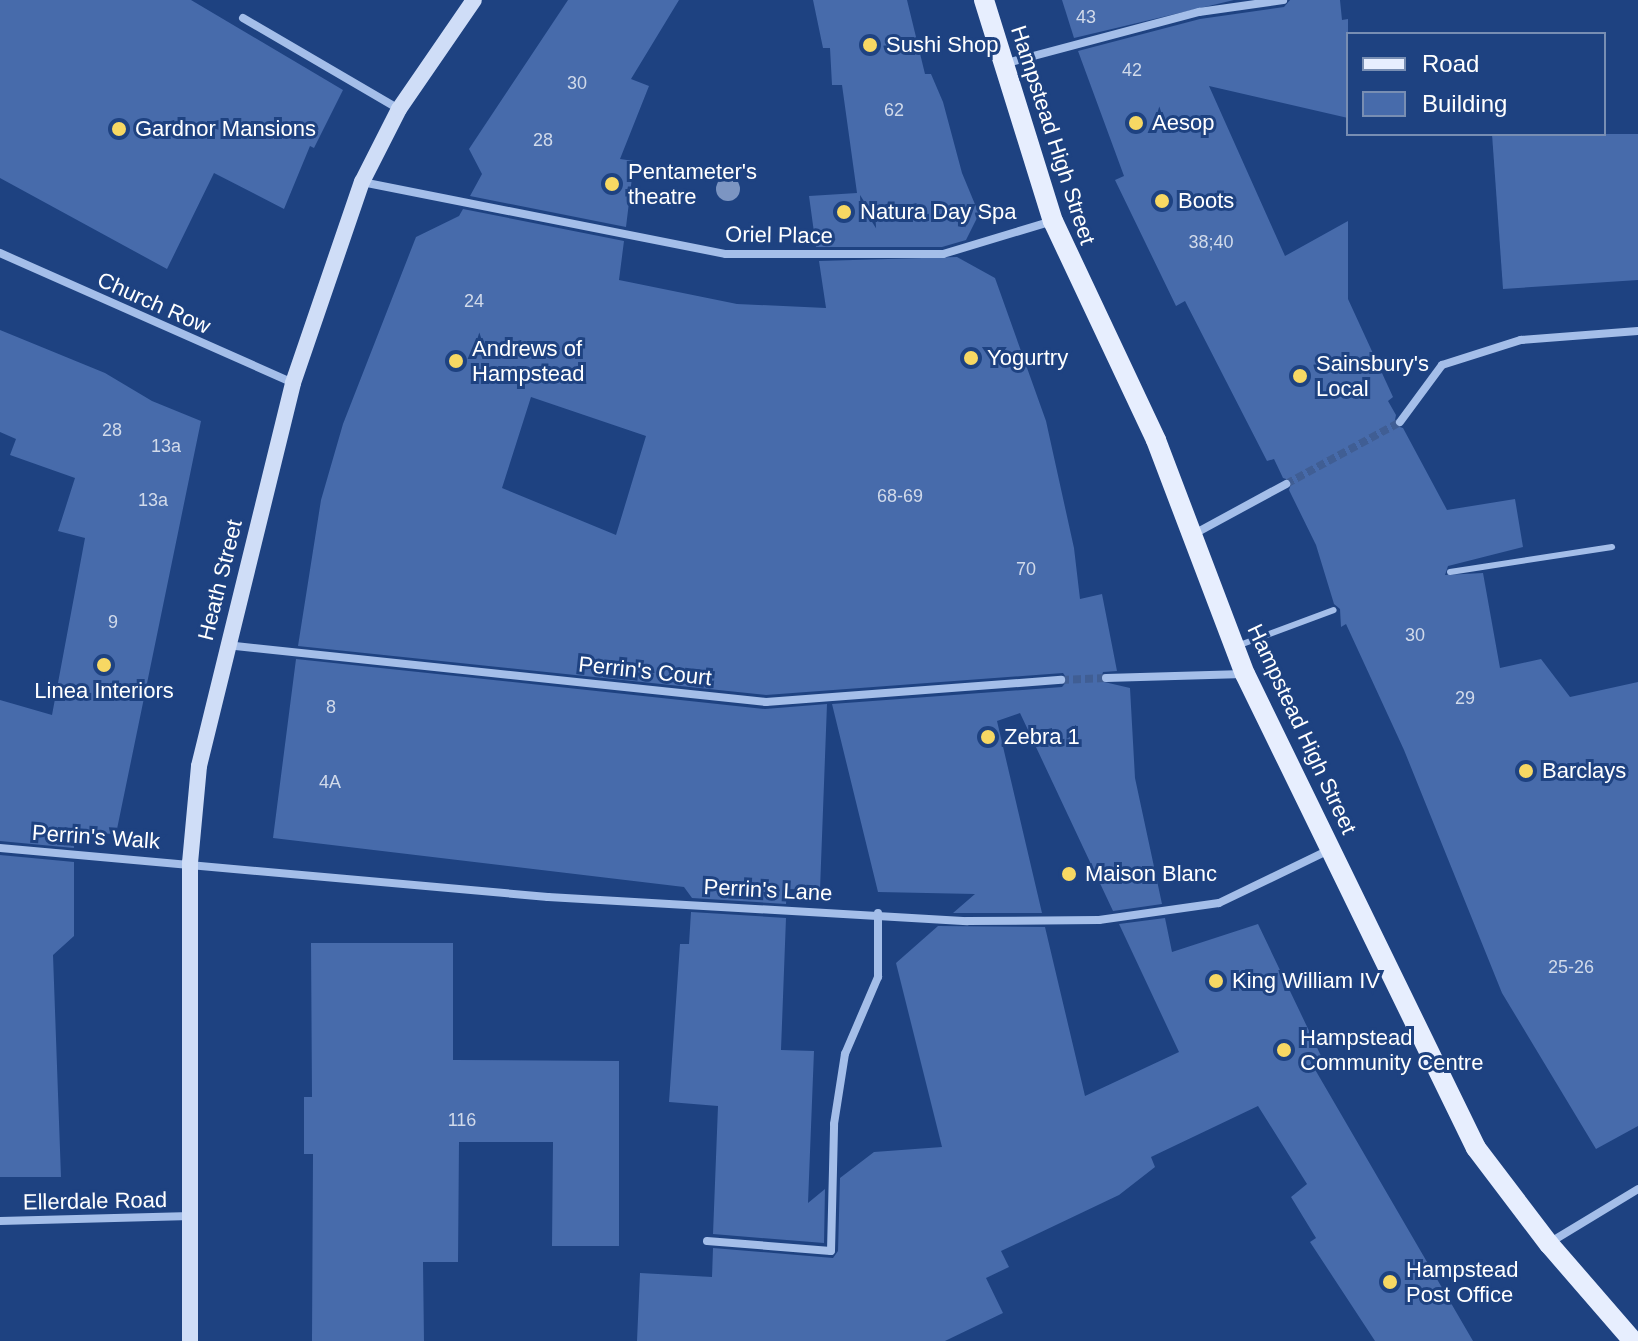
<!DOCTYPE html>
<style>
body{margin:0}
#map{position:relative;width:1638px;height:1341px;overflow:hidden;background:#1e4281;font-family:Helvetica,sans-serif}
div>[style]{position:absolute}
.building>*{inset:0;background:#476bab}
.street-tunnel>*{height:8px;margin-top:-4px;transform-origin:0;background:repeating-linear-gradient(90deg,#405e94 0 8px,transparent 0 12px)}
.lane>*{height:6px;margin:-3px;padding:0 3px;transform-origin:3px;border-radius:3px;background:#a4bee9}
.street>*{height:8px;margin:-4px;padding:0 4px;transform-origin:4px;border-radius:4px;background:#a4bee9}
.secondary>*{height:16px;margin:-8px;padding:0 8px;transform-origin:8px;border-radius:8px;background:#cfddf7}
.primary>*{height:20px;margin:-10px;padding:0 10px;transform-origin:10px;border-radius:10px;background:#e7eefe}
.trees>*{width:24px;height:24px;margin:-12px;border-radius:50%;background:#7c95c2}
.dots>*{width:22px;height:22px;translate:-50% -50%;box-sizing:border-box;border:4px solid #1e4281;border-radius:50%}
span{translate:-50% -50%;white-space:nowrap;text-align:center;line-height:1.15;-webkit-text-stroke:6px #1e4281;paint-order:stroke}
.number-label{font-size:18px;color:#d1daea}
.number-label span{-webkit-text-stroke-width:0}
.poi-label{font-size:22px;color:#fff}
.left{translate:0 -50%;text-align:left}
.street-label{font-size:22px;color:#fff}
.legend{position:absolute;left:1346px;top:32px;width:260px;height:104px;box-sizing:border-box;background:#1e4281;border:2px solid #788eb3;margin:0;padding:10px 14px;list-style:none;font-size:24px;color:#fff}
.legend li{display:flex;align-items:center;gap:16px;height:40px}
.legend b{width:40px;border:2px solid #788eb3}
</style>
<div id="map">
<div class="building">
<i style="clip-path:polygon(0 0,191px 0,343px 90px,314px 148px,310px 146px,284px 209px,214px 173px,167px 269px,0 178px)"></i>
<i style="clip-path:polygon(568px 0,679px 0,631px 79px,649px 86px,620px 159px,634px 161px,626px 227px,470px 196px,482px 174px,469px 149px)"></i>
<i style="clip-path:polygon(813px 0,907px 0,925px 74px,931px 74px,943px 102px,962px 173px,979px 214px,966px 240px,942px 247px,816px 247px,809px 196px,857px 193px,842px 85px,832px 85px,830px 48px,823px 48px)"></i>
<i style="clip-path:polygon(1062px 0,1234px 0,1074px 38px)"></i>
<i style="clip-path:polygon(1290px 0,1340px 0,1342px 20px,1348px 19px,1348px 118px,1209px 86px,1285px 256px,1348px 221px,1348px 299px,1393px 397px,1388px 401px,1396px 415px,1394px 425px,1403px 428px,1447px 510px,1515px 499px,1523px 547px,1448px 566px,1445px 575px,1483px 573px,1500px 668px,1541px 659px,1570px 697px,1638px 682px,1638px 1126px,1596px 1149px,1502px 993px,1404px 750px,1346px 624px,1341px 627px,1340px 609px,1334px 604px,1316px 545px,1289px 490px,1292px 481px,1283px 478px,1274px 459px,1267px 461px,1185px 301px,1176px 306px,1115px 180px,1124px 176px,1078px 51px,1200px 19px,1284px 7px)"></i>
<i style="clip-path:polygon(1492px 134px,1638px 134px,1638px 280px,1503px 289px)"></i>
<i style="clip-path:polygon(evenodd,463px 209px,624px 241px,619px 280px,737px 304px,826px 308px,819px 261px,957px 257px,995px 278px,1046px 421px,1074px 548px,1080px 599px,1102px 594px,1117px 671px,1103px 672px,1100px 681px,1130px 688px,1135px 778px,1162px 904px,1113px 911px,1020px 713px,997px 721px,1042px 913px,953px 913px,975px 894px,878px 892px,832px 704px,1062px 687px,1068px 680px,1063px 673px,766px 695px,298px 646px,321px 500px,343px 424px,416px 237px,459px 216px,463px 209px,531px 397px,646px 436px,616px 535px,502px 488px,531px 397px)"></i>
<i style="clip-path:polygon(0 330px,105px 373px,152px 401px,201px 421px,116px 834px,73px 832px,74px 848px,0 841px,0 700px,52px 715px,85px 538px,58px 531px,75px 478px,10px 455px,16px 439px,0 432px)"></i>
<i style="clip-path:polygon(296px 659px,765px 709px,827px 704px,820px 890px,787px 889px,786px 904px,692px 898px,684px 887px,273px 838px)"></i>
<i style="clip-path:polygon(0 855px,74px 862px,74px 936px,53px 955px,61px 1177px,0 1177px)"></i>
<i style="clip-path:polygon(691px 912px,786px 918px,781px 1050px,814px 1051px,808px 1203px,825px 1189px,824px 1243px,713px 1234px,718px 1106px,669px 1102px,680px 944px,689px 944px)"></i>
<i style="clip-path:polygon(1165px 918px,1172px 952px,1258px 924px,1322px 1058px,1313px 1066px,1473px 1341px,1375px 1341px,1310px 1242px,1316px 1238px,1291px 1197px,1307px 1184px,1258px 1106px,1151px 1157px,1155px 1167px,1119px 1195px,1001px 1251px,1009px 1267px,986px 1278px,1003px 1313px,945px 1341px,637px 1341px,640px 1273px,712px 1277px,713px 1248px,833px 1258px,838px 1251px,840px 1178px,874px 1152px,942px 1147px,896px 963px,938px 926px,1045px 927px,1085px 1096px,1179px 1052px,1119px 924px)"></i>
<i style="clip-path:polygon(311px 943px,453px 943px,453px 1060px,619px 1061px,619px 1246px,552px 1246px,553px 1142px,459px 1142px,458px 1262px,423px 1262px,424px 1341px,312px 1341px,313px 1154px,304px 1154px,304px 1097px,312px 1097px)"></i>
</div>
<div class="street-tunnel">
<i style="left:1286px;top:484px;width:130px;rotate:-28.5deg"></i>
<i style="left:1061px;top:680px;width:45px;rotate:-2.5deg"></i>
</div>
<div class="lane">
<i style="left:1450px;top:572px;width:164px;rotate:-8.8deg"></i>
<i style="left:1237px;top:646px;width:103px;rotate:-20.4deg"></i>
</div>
<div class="street">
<i style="left:243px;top:18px;width:181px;rotate:30.3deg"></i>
<i style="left:1003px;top:64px;width:203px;rotate:-14.9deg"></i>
<i style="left:1199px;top:12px;width:85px;rotate:-8.1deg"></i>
<i style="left:362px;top:182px;width:371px;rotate:11.2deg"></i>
<i style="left:726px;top:254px;width:217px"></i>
<i style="left:943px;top:254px;width:114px;rotate:-16.8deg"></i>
<i style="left:0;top:253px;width:321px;rotate:23.9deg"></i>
<i style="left:1400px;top:422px;width:71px;rotate:-53.6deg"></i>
<i style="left:1442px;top:365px;width:83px;rotate:-17.6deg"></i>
<i style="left:1521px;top:340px;width:117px;rotate:-4.4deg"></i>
<i style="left:1194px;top:534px;width:105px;rotate:-28.5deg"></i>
<i style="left:226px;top:645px;width:543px;rotate:6.03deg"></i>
<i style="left:766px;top:702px;width:296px;rotate:-4.3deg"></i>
<i style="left:1106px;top:678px;width:138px;rotate:-1.7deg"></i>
<i style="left:0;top:848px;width:550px;rotate:5.11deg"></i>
<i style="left:548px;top:897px;width:420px;rotate:3.3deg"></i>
<i style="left:967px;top:921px;width:132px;rotate:-0.4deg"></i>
<i style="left:1099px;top:920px;width:121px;rotate:-8.1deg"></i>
<i style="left:1219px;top:903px;width:124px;rotate:-25.7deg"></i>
<i style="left:0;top:1221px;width:191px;rotate:-1.5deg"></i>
<i style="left:707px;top:1241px;width:124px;rotate:4.6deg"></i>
<i style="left:831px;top:1251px;width:127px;rotate:-88.6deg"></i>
<i style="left:834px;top:1124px;width:71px;rotate:-81.1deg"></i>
<i style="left:845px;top:1054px;width:84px;rotate:-66.8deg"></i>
<i style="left:878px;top:977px;width:64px;rotate:-90deg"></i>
<i style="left:1549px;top:1243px;width:104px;rotate:-31.2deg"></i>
</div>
<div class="secondary">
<i style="left:190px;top:1341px;width:478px;rotate:-90deg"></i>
<i style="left:190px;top:863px;width:97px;rotate:-84.7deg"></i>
<i style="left:199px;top:766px;width:394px;rotate:-76.2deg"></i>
<i style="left:293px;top:383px;width:213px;rotate:-71.1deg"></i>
<i style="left:362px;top:182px;width:82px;rotate:-63.1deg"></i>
<i style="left:399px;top:109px;width:132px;rotate:-55.5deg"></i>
</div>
<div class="primary">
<i style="left:984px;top:0;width:232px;rotate:72.7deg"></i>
<i style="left:1053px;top:221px;width:242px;rotate:64.8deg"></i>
<i style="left:1156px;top:440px;width:250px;rotate:69.2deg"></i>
<i style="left:1245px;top:674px;width:527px;rotate:64.02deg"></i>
<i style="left:1476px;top:1148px;width:121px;rotate:52.8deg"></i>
<i style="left:1549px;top:1244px;width:128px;rotate:49.1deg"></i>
</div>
<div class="trees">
<i style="left:728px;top:189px"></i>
</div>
<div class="dots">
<i style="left:870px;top:45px;background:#f7d863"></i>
<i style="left:1136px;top:123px;background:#f7d863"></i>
<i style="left:119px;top:129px;background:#f7d863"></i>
<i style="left:612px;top:184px;background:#f7d863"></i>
<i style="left:1162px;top:201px;background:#f7d863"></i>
<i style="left:844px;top:212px;background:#f7d863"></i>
<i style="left:971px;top:358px;background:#f7d863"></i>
<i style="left:456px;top:361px;background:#f7d863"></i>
<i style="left:1300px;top:376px;background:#f7d863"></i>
<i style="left:104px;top:665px;background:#f7d863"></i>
<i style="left:988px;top:737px;background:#f7d863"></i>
<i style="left:1526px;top:771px;background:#f7d863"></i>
<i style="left:1069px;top:874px;background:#f7d863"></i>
<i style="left:1216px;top:981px;background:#f7d863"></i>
<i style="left:1284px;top:1050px;background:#f7d863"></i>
<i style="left:1390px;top:1282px;background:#f7d863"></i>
</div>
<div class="number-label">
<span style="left:1086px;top:17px">43</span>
<span style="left:1132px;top:70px">42</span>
<span style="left:577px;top:83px">30</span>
<span style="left:894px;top:110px">62</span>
<span style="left:543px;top:140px">28</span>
<span style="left:1211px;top:242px">38;40</span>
<span style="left:474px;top:301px">24</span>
<span style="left:112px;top:430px">28</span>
<span style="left:166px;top:446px">13a</span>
<span style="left:900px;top:496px">68-69</span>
<span style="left:153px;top:500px">13a</span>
<span style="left:1026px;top:569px">70</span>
<span style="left:113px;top:622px">9</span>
<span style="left:1415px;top:635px">30</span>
<span style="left:1465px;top:698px">29</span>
<span style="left:331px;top:707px">8</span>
<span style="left:330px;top:782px">4A</span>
<span style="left:1571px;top:967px">25-26</span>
<span style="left:462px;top:1120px">116</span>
</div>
<div class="poi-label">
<span class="left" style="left:886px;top:45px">Sushi Shop</span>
<span class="left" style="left:1152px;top:123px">Aesop</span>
<span class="left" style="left:135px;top:129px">Gardnor Mansions</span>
<span class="left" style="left:628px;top:184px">Pentameter's<br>theatre</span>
<span class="left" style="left:1178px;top:201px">Boots</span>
<span class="left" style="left:860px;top:212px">Natura Day Spa</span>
<span class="left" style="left:472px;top:361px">Andrews of<br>Hampstead</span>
<span class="left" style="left:987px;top:358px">Yogurtry</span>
<span class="left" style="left:1316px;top:376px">Sainsbury's<br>Local</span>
<span style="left:104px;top:691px">Linea Interiors</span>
<span class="left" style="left:1004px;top:737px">Zebra 1</span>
<span class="left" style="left:1542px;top:771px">Barclays</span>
<span class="left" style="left:1085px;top:874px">Maison Blanc</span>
<span class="left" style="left:1232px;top:981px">King William IV</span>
<span class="left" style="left:1300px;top:1050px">Hampstead<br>Community Centre</span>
<span class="left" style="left:1406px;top:1282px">Hampstead<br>Post Office</span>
</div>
<div class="street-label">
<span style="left:1053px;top:135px;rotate:72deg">Hampstead High Street</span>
<span style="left:779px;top:235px;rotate:1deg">Oriel Place</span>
<span style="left:154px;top:303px;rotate:24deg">Church Row</span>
<span style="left:220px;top:580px;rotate:-76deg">Heath Street</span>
<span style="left:645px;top:671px;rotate:6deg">Perrin's Court</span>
<span style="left:1302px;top:729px;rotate:65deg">Hampstead High Street</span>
<span style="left:96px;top:837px;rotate:4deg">Perrin's Walk</span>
<span style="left:768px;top:890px;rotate:3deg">Perrin's Lane</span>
<span style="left:95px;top:1201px;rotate:-1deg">Ellerdale Road</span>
</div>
<ul class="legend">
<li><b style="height:10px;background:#e7eefe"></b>Road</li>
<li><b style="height:22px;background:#476bab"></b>Building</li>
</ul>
</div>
